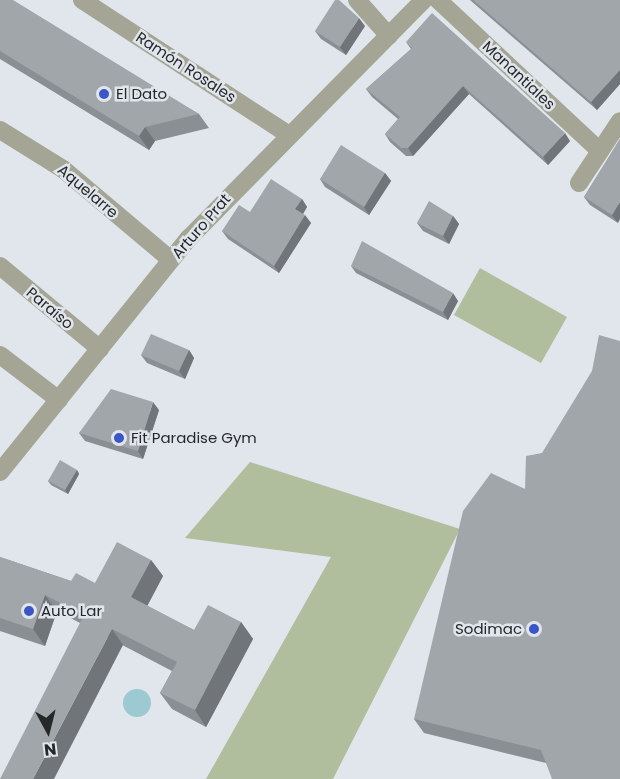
<!DOCTYPE html>
<meta charset="utf-8">
<style>
body{margin:0}
#map{position:relative;width:620px;height:779px;overflow:hidden;background:#e0e6eb;font-family:Poppins,sans-serif}
div>[style]{position:absolute}
.green>*{inset:0;background:#b0be9e}
.water>*{inset:0;background:#9cc9d2}
.round{border-radius:50%}
.minor>*{height:18px;margin:-9px;padding:0 9px;transform-origin:9px;border-radius:9px;background:#a4a595}
.tertiary>*{height:18px;margin:-9px;padding:0 9px;transform-origin:9px;border-radius:9px;background:#a4a595}
.wall>*{inset:0;background:#8a8f93}
.shaded-wall>*{inset:0;background:#717478}
.building>*{inset:0;background:#a1a6ab}
.dots>*{width:16px;height:16px;translate:-50% -50%;box-sizing:border-box;border:3px solid #e0e6eb;border-radius:50%}
span{translate:-50% -50%;white-space:nowrap;text-align:center;line-height:1.15;-webkit-text-stroke:5px #e0e6eb;paint-order:stroke}
.street-label{font-size:15px;color:#252729}
.poi-label{font-size:15px;color:#252729}
.left{translate:0 -50%;text-align:left}
.right{translate:-100% -50%;text-align:right}
.north{position:absolute;left:18px;top:701px;width:60px;height:60px;-webkit-text-stroke:4px #e0e6eb;paint-order:stroke;rotate:173deg;font-size:16px;font-weight:700;line-height:24px;text-align:center;color:#252729}
.north::after{content:'';display:block;margin:auto;width:21px;height:27px;background:#252729;clip-path:polygon(50% 0,100% 100%,50% 72%,0 100%)}
</style>
<div id="map">
<div class="green">
<i style="clip-path:polygon(480px 268px,567px 317px,541px 363px,454px 315px)"></i>
<i style="clip-path:polygon(250px 462px,460px 529px,333px 779px,206px 779px,331px 557px,185px 538px)"></i>
</div>
<div class="water">
<i class="round" style="left:123px;top:689px;width:28px;height:28px"></i>
</div>
<div class="minor">
<i style="left:357px;top:0;width:48px;rotate:48.4deg"></i>
<i style="left:438px;top:0;width:221px;rotate:43deg"></i>
<i style="left:0;top:130px;width:74px;rotate:31.8deg"></i>
<i style="left:63px;top:169px;width:141px;rotate:40.1deg"></i>
<i style="left:579px;top:183px;width:74px;rotate:-56.5deg"></i>
<i style="left:0;top:266px;width:130px;rotate:39.7deg"></i>
<i style="left:0;top:355px;width:74px;rotate:37.3deg"></i>
</div>
<div class="tertiary">
<i style="left:82px;top:0;width:247px;rotate:33.1deg"></i>
<i style="left:0;top:472px;width:301px;rotate:-51.1deg"></i>
<i style="left:189px;top:238px;width:334px;rotate:-45.4deg"></i>
</div>
<div class="wall">
<i style="clip-path:polygon(0 0,199px 114px,209px 128px,155px 141px,149px 150px,0 59px)"></i>
<i style="clip-path:polygon(470px 0,620px 0,620px 84px,597px 110px)"></i>
<i style="clip-path:polygon(365px 26px,346px 55px,321px 39px,315px 31px)"></i>
<i style="clip-path:polygon(406px 42px,570px 141px,548px 165px,469px 94px,413px 156px,406px 156px,390px 142px,385px 134px,398px 119px,372px 97px,366px 89px,411px 49px)"></i>
<i style="clip-path:polygon(620px 139px,618px 223px,590px 205px,584px 197px)"></i>
<i style="clip-path:polygon(385px 173px,391px 181px,369px 215px,325px 187px,320px 179px)"></i>
<i style="clip-path:polygon(302px 199px,307px 207px,303px 214px,311px 223px,279px 273px,228px 239px,222px 231px,250px 212px)"></i>
<i style="clip-path:polygon(453px 216px,459px 224px,449px 244px,423px 231px,417px 223px)"></i>
<i style="clip-path:polygon(351px 266px,458px 301px,448px 320px,356px 273px)"></i>
<i style="clip-path:polygon(189px 350px,194px 358px,185px 379px,147px 363px,141px 355px)"></i>
<i style="clip-path:polygon(159px 410px,143px 459px,85px 441px,79px 433px)"></i>
<i style="clip-path:polygon(542px 453px,546px 763px,424px 733px,414px 719px)"></i>
<i style="clip-path:polygon(77px 470px,79px 474px,68px 494px,51px 485px,48px 481px)"></i>
<i style="clip-path:polygon(0 557px,71px 581px,95px 583px,151px 560px,163px 576px,147px 606px,194px 630px,241px 622px,253px 639px,206px 727px,172px 709px,160px 693px,172px 671px,57px 611px,45px 646px,0 631px)"></i>
</div>
<div class="shaded-wall">
<i style="clip-path:polygon(359px 18px,365px 26px,346px 55px,340px 47px)"></i>
<i style="clip-path:polygon(620px 70px,620px 84px,597px 110px,591px 102px)"></i>
<i style="clip-path:polygon(463px 86px,469px 94px,413px 156px,408px 148px)"></i>
<i style="clip-path:polygon(145px 127px,155px 141px,149px 150px,139px 136px)"></i>
<i style="clip-path:polygon(565px 133px,570px 141px,548px 165px,543px 157px)"></i>
<i style="clip-path:polygon(385px 173px,391px 181px,369px 215px,364px 207px)"></i>
<i style="clip-path:polygon(302px 199px,307px 207px,301px 217px,295px 209px)"></i>
<i style="clip-path:polygon(620px 202px,620px 219px,618px 223px,612px 215px)"></i>
<i style="clip-path:polygon(305px 215px,311px 223px,279px 273px,274px 266px)"></i>
<i style="clip-path:polygon(453px 216px,459px 224px,449px 244px,443px 236px)"></i>
<i style="clip-path:polygon(453px 293px,458px 301px,448px 320px,443px 312px)"></i>
<i style="clip-path:polygon(189px 350px,194px 358px,185px 379px,179px 371px)"></i>
<i style="clip-path:polygon(153px 402px,159px 410px,143px 459px,138px 451px)"></i>
<i style="clip-path:polygon(77px 470px,79px 474px,68px 494px,65px 490px)"></i>
<i style="clip-path:polygon(151px 560px,163px 576px,143px 614px,131px 597px)"></i>
<i style="clip-path:polygon(45px 595px,57px 611px,45px 646px,33px 629px)"></i>
<i style="clip-path:polygon(241px 622px,253px 639px,206px 727px,195px 710px)"></i>
<i style="clip-path:polygon(112px 629px,123px 645px,54px 779px,33px 779px)"></i>
</div>
<div class="building">
<i style="clip-path:polygon(0 0,13px 0,199px 114px,145px 127px,139px 136px,0 51px)"></i>
<i style="clip-path:polygon(335px 0,339px 0,359px 18px,340px 47px,315px 31px)"></i>
<i style="clip-path:polygon(473px 0,620px 0,620px 70px,591px 102px)"></i>
<i style="clip-path:polygon(432px 13px,565px 133px,543px 157px,463px 86px,408px 148px,401px 148px,385px 134px,400px 117px,366px 89px,412px 48px,406px 42px)"></i>
<i style="clip-path:polygon(620px 139px,620px 202px,612px 215px,584px 197px)"></i>
<i style="clip-path:polygon(341px 145px,385px 173px,364px 207px,320px 179px)"></i>
<i style="clip-path:polygon(271px 179px,302px 199px,295px 209px,305px 215px,274px 266px,222px 231px,239px 205px,250px 212px)"></i>
<i style="clip-path:polygon(429px 201px,453px 216px,443px 236px,417px 223px)"></i>
<i style="clip-path:polygon(362px 241px,453px 293px,443px 312px,351px 266px)"></i>
<i style="clip-path:polygon(151px 334px,189px 350px,179px 371px,141px 355px)"></i>
<i style="clip-path:polygon(599px 335px,620px 341px,620px 779px,552px 779px,541px 750px,414px 719px,463px 511px,491px 473px,525px 489px,526px 456px,542px 453px,592px 371px)"></i>
<i style="clip-path:polygon(111px 389px,153px 402px,138px 451px,79px 433px)"></i>
<i style="clip-path:polygon(60px 460px,77px 470px,65px 490px,48px 481px)"></i>
<i style="clip-path:polygon(117px 542px,151px 560px,131px 597px,194px 630px,208px 605px,241px 622px,195px 710px,160px 693px,177px 662px,112px 629px,33px 779px,0 779px,84px 615px,45px 595px,33px 629px,0 618px,0 557px,71px 581px,76px 573px,95px 583px)"></i>
</div>
<div class="dots">
<i style="left:104px;top:94px;background:#3b56c8"></i>
<i style="left:119px;top:438px;background:#3b56c8"></i>
<i style="left:29px;top:611px;background:#3b56c8"></i>
<i style="left:534px;top:629px;background:#3b56c8"></i>
</div>
<div class="street-label">
<span style="left:186px;top:67px;rotate:33deg">Ramón Rosales</span>
<span style="left:519px;top:75px;rotate:43deg">Manantiales</span>
<span style="left:88px;top:191px;rotate:40deg">Aquelarre</span>
<span style="left:201px;top:226px;rotate:-49deg">Arturo Prat</span>
<span style="left:50px;top:308px;rotate:40deg">Paraíso</span>
</div>
<div class="poi-label">
<span class="left" style="left:116px;top:94px">El Dato</span>
<span class="left" style="left:131px;top:438px">Fit Paradise Gym</span>
<span class="left" style="left:41px;top:611px">Auto Lar</span>
<span class="right" style="left:522px;top:629px">Sodimac</span>
</div>
<div class="north">N</div>
</div>
